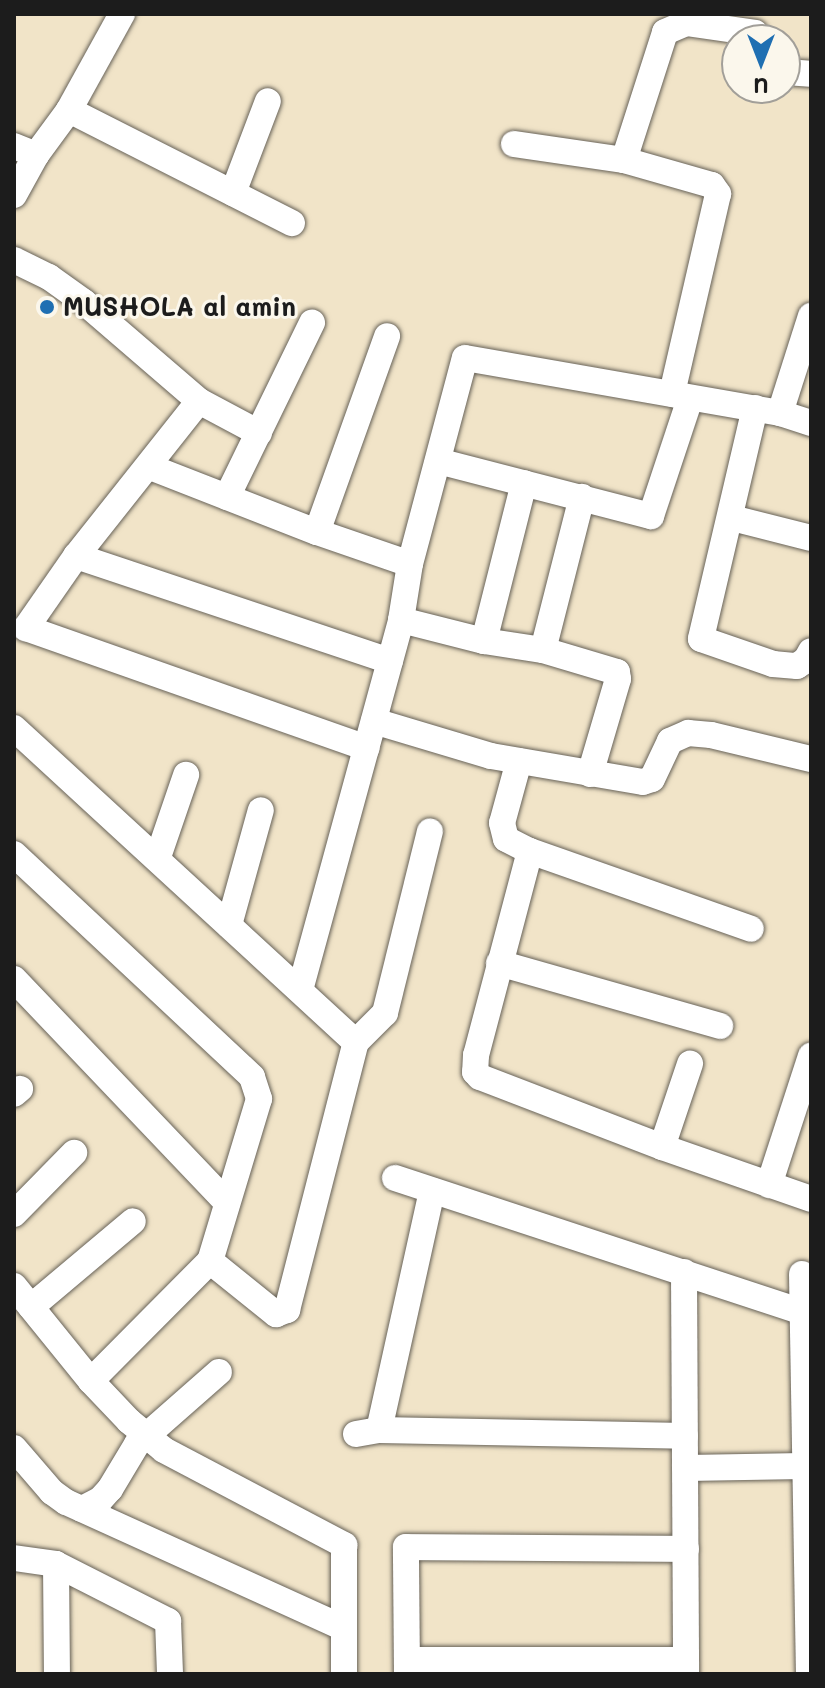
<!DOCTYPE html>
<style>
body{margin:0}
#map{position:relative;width:825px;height:1688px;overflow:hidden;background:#f1e4c8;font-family:Mali,sans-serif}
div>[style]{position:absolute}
.roads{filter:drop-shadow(0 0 2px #676258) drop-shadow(0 0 2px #676258)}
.minor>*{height:26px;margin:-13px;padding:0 13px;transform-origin:13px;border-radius:13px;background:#fff}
.dots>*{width:22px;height:22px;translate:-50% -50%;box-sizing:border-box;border:4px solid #fbf7ec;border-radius:50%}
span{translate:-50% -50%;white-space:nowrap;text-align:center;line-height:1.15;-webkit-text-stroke:6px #fbf7ec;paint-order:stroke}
.poi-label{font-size:26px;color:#1c1c1c;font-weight:700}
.left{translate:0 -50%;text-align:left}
.frame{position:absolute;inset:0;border:16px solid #1c1c1c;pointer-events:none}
.north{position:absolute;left:721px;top:24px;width:80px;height:80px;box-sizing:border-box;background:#fbf7ec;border:2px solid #a29f99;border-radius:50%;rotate:180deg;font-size:22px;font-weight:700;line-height:32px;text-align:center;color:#1c1c1c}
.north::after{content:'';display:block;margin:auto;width:28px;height:36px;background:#1f6fb2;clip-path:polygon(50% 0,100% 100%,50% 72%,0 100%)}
</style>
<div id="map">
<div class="roads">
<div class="minor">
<i style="left:785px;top:72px;width:26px;rotate:4deg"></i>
<i style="left:69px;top:110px;width:250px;rotate:26.9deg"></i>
<i style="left:514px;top:144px;width:111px;rotate:8.3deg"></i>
<i style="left:624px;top:160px;width:134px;rotate:-72.2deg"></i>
<i style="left:665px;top:32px;width:23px;rotate:-23deg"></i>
<i style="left:686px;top:23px;width:70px;rotate:8.2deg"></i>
<i style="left:14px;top:146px;width:24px;rotate:22deg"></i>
<i style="left:624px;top:160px;width:91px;rotate:15.9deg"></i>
<i style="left:712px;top:185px;width:11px;rotate:56deg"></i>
<i style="left:718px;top:194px;width:205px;rotate:103deg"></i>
<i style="left:233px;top:193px;width:98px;rotate:-69.2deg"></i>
<i style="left:14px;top:195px;width:46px;rotate:-61.2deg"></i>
<i style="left:36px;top:155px;width:56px;rotate:-53.7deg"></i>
<i style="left:69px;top:110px;width:110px;rotate:-61.1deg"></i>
<i style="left:14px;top:260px;width:39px;rotate:26deg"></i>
<i style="left:49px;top:277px;width:43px;rotate:35.5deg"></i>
<i style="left:84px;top:302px;width:152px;rotate:40.7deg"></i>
<i style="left:199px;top:401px;width:68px;rotate:28.1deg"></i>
<i style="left:199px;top:401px;width:198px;rotate:128.4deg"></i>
<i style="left:76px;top:556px;width:88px;rotate:124.8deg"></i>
<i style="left:26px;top:628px;width:361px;rotate:19.4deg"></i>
<i style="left:755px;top:408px;width:237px;rotate:103.2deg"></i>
<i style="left:701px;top:639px;width:76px;rotate:19.1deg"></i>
<i style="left:773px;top:664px;width:24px;rotate:5deg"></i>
<i style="left:797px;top:666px;width:11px;rotate:-34deg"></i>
<i style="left:806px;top:660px;width:10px;rotate:-61deg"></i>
<i style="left:780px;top:413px;width:33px;rotate:18deg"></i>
<i style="left:438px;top:461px;width:220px;rotate:14.5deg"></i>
<i style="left:651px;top:516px;width:123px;rotate:-71.6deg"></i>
<i style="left:150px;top:467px;width:179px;rotate:21.3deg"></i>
<i style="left:317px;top:532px;width:98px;rotate:19deg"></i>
<i style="left:227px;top:497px;width:194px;rotate:-64deg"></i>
<i style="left:732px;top:518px;width:81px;rotate:14.2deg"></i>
<i style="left:317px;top:532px;width:208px;rotate:-70.3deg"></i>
<i style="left:76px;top:556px;width:331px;rotate:18.5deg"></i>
<i style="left:401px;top:620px;width:86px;rotate:14.2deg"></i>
<i style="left:484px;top:641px;width:60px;rotate:8.7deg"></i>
<i style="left:543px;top:650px;width:77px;rotate:16.6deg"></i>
<i style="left:617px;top:672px;width:7px;rotate:82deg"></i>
<i style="left:618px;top:679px;width:99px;rotate:106.4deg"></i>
<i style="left:484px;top:641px;width:163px;rotate:-75.8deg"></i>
<i style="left:543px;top:650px;width:158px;rotate:-75.7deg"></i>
<i style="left:374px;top:721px;width:122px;rotate:16.7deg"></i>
<i style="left:491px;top:756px;width:154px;rotate:9.7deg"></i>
<i style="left:643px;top:782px;width:9px;rotate:-18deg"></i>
<i style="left:652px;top:779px;width:42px;rotate:-64.7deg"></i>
<i style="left:670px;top:741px;width:20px;rotate:-24deg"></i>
<i style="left:688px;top:733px;width:23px;rotate:5deg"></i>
<i style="left:711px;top:735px;width:103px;rotate:13.5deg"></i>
<i style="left:14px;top:728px;width:464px;rotate:42.6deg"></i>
<i style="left:519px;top:761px;width:64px;rotate:105.3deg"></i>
<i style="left:502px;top:823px;width:16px;rotate:76deg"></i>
<i style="left:506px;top:839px;width:27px;rotate:27deg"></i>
<i style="left:530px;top:851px;width:234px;rotate:19.4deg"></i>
<i style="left:530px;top:851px;width:211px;rotate:104.8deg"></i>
<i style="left:476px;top:1055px;width:17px;rotate:93deg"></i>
<i style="left:475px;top:1072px;width:7px;rotate:45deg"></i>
<i style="left:480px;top:1077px;width:195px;rotate:21deg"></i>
<i style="left:662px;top:1147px;width:158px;rotate:19.2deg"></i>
<i style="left:14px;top:854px;width:326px;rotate:43.1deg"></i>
<i style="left:252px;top:1077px;width:23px;rotate:72deg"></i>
<i style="left:259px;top:1099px;width:169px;rotate:106.8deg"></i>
<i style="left:210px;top:1261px;width:169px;rotate:134.8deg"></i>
<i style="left:158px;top:857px;width:87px;rotate:-71.1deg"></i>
<i style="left:229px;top:925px;width:119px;rotate:-74.5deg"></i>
<i style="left:499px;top:963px;width:230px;rotate:15.9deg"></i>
<i style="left:14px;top:979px;width:309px;rotate:46.4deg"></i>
<i style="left:300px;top:990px;width:384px;rotate:-74.7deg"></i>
<i style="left:401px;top:620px;width:57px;rotate:-80.9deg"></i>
<i style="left:410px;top:564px;width:213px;rotate:-75.1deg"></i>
<i style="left:465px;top:358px;width:320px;rotate:9.9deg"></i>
<i style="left:780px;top:413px;width:102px;rotate:-72.3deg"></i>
<i style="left:14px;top:1094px;width:8px;rotate:-40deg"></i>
<i style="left:662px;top:1147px;width:88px;rotate:-71.4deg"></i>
<i style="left:395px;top:1178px;width:428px;rotate:18.2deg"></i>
<i style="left:769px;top:1185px;width:136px;rotate:-72deg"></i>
<i style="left:14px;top:1214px;width:86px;rotate:-45.5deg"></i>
<i style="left:210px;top:1261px;width:85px;rotate:38.8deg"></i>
<i style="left:276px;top:1314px;width:12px;rotate:-20deg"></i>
<i style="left:287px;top:1310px;width:277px;rotate:-75.6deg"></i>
<i style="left:356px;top:1042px;width:41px;rotate:-45deg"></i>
<i style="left:385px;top:1013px;width:187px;rotate:-76.1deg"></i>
<i style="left:684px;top:1272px;width:402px;rotate:89.7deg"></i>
<i style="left:802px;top:1274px;width:400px;rotate:89deg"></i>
<i style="left:14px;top:1286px;width:122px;rotate:51deg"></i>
<i style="left:91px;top:1381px;width:55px;rotate:46.5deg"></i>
<i style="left:129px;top:1421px;width:45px;rotate:39.6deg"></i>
<i style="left:164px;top:1450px;width:204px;rotate:27.8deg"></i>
<i style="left:344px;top:1545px;width:129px;rotate:90deg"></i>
<i style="left:31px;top:1307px;width:133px;rotate:-40.1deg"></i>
<i style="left:379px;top:1430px;width:245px;rotate:-77.5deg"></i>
<i style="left:356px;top:1434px;width:23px;rotate:-10deg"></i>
<i style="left:379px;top:1430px;width:306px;rotate:1.1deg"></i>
<i style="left:14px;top:1448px;width:58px;rotate:49.2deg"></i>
<i style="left:52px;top:1492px;width:17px;rotate:36deg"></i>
<i style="left:66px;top:1502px;width:305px;rotate:24.4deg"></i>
<i style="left:685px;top:1468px;width:120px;rotate:-1deg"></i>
<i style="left:82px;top:1509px;width:20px;rotate:-27deg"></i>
<i style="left:100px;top:1500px;width:15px;rotate:-48deg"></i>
<i style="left:110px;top:1489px;width:52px;rotate:-59deg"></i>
<i style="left:137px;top:1444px;width:109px;rotate:-41.3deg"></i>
<i style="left:14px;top:1558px;width:42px;rotate:8.1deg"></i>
<i style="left:56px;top:1564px;width:126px;rotate:27deg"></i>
<i style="left:168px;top:1621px;width:53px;rotate:87.8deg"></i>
<i style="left:56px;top:1564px;width:110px;rotate:89.5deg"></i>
<i style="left:407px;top:1660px;width:279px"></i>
<i style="left:407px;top:1674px;width:127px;rotate:-90.5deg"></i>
<i style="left:406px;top:1547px;width:280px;rotate:0.4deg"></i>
</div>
</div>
<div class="dots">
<i style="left:47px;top:307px;background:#1f6fb2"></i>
</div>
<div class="poi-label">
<span class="left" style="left:63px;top:307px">MUSHOLA al amin</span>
</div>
<div class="frame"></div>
<div class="north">U</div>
</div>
